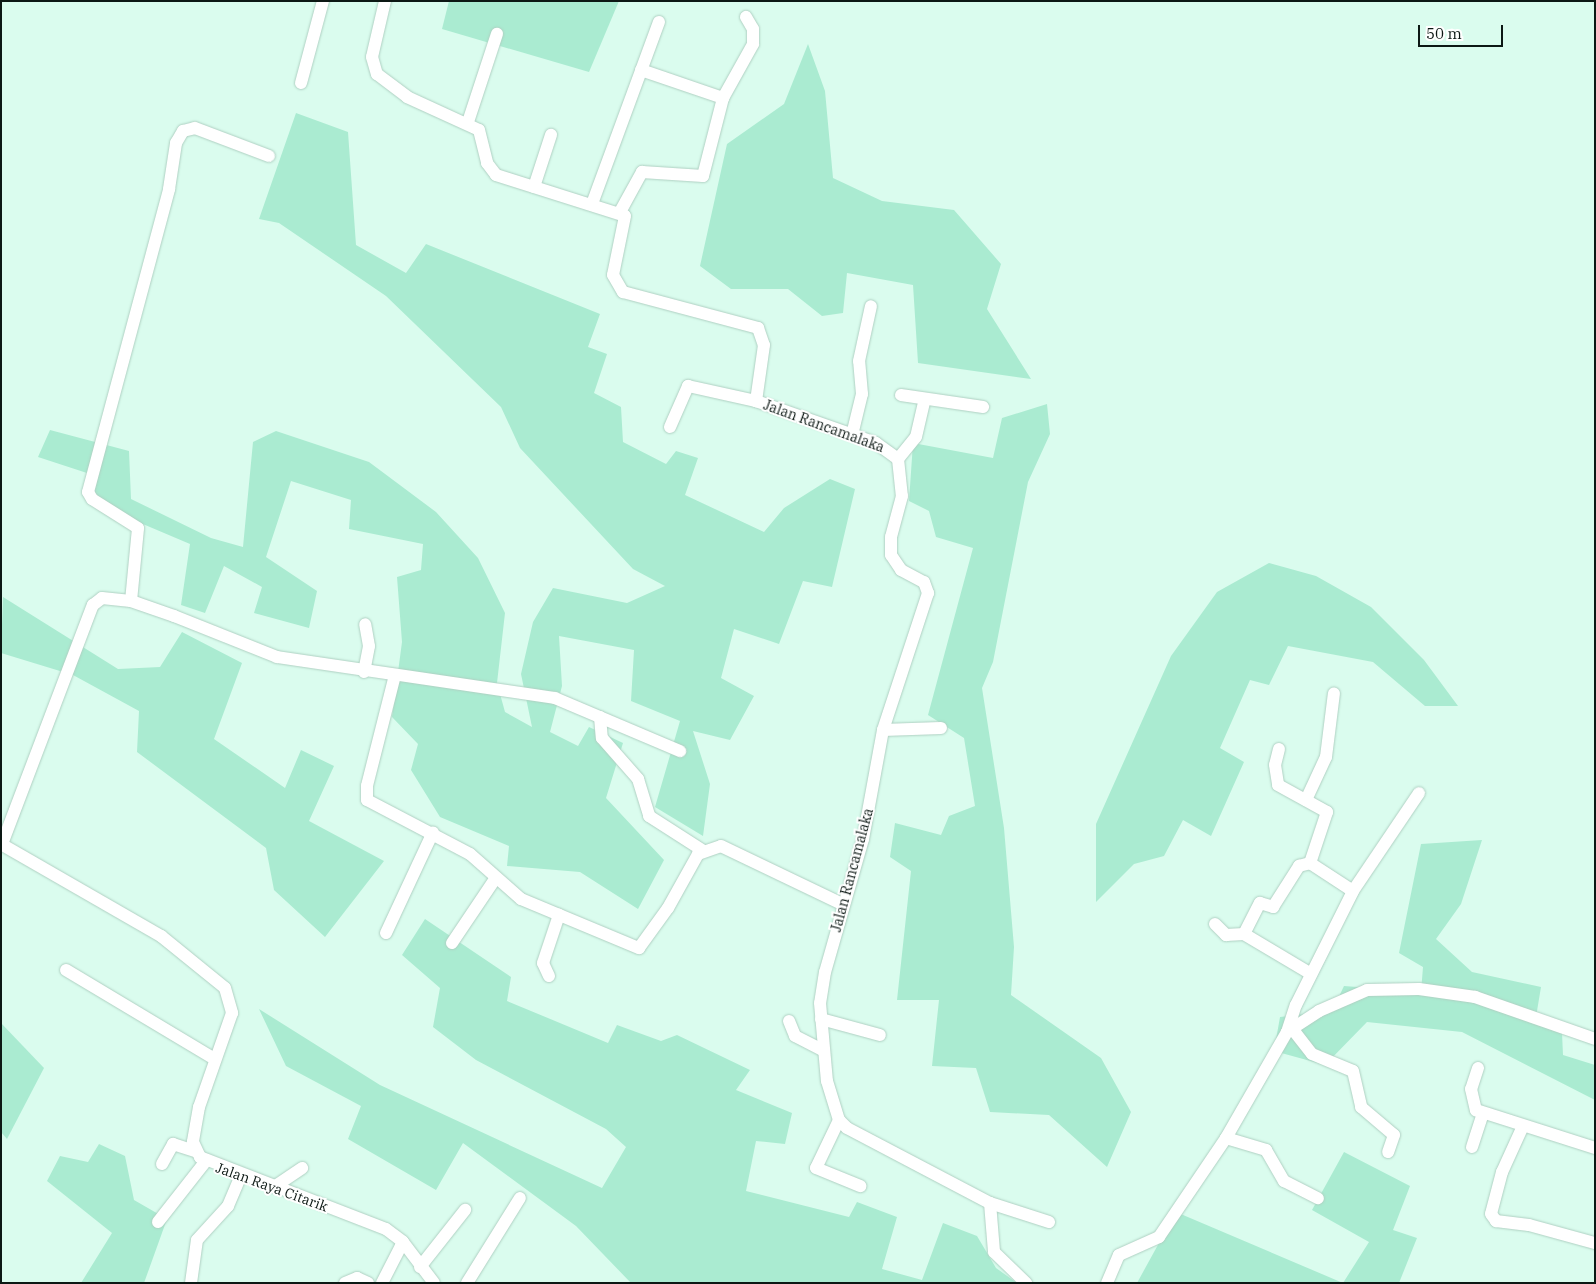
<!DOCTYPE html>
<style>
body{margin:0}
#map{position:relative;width:1596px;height:1284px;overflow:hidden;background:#dafcee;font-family:"IBM Plex Serif",serif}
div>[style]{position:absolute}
.green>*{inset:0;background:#aaebd1}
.roads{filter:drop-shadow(0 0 1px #afd0c2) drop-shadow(0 0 1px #afd0c2)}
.minor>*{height:12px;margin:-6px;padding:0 6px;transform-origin:6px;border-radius:6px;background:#fff}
span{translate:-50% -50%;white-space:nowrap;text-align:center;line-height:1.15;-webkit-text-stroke:4px #fff;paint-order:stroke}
.street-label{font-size:14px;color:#0c1814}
.frame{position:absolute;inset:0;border:2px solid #0c1814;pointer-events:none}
.scale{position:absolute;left:1418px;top:25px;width:85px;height:22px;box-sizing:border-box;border:2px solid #0c1814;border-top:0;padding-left:6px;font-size:15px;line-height:18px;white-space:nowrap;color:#0c1814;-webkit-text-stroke:4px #fff;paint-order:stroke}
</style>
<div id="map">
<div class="green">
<i style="clip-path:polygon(449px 1px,619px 1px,589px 72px,442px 29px)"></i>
<i style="clip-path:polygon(808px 44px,825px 91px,833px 178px,882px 201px,954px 210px,1001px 264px,987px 309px,1031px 379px,918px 363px,913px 285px,847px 273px,843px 313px,822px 316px,788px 289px,731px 289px,700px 266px,727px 144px,784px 104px)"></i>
<i style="clip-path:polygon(296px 113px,348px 132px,356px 245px,406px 273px,426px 244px,600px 314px,588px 347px,607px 354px,594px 393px,621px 407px,623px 442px,666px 464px,676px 451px,698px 458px,685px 495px,764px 532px,784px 508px,830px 479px,855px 489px,832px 587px,803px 581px,779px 644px,734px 629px,721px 678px,754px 696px,730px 740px,693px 731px,710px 784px,703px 836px,655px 807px,680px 721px,631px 701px,634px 650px,559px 636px,562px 686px,550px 732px,578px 746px,589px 727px,623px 743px,606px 798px,664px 860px,638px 909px,580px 872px,507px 866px,509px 846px,440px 817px,411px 770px,418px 744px,392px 717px,402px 642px,397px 577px,421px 570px,423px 544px,349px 529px,351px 500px,291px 481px,266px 557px,317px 591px,309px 628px,254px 613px,262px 587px,224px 566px,205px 613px,181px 605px,190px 544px,98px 505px,90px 474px,38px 457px,50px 430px,129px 451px,131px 499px,211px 538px,243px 547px,253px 442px,276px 431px,369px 462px,436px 512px,478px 558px,505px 613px,497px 683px,505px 712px,532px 727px,521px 674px,533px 622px,553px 588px,627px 603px,665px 586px,633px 569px,520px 448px,501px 407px,386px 296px,279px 223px,259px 219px)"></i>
<i style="clip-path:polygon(1047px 404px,1050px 434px,1028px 482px,993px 662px,982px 688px,1004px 828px,1014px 947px,1011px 995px,1101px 1058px,1131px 1112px,1107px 1167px,1049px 1115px,990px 1112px,976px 1068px,932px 1066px,939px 1000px,897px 1000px,911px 871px,890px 857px,895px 823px,941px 835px,949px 816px,975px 806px,964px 738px,928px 715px,973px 548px,936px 537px,929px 511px,909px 501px,913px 443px,993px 458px,1002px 418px)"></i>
<i style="clip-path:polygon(1269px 563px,1316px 576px,1371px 607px,1424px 660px,1458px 706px,1425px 706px,1373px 662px,1288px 646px,1269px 685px,1250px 680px,1220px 748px,1244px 762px,1211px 836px,1183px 820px,1164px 856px,1134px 864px,1096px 902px,1096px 824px,1171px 656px,1217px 592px)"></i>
<i style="clip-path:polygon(3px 597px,118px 669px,160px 667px,182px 632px,242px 663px,214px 739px,285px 788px,301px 750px,334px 766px,309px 821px,384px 861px,325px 937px,274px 890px,266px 848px,137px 752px,139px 711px,73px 675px,1px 653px)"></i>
<i style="clip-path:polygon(1482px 840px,1461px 904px,1436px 939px,1472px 972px,1541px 987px,1535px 1023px,1562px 1033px,1563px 1055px,1595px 1065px,1595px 1100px,1462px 1032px,1367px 1022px,1325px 1065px,1274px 1051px,1280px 1017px,1332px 1011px,1344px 986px,1421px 992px,1423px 967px,1399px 953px,1421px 844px)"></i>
<i style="clip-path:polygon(425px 919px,511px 977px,507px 1001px,608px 1043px,617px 1025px,661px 1041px,677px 1035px,750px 1070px,736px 1090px,792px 1113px,785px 1144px,756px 1141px,746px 1191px,849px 1217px,857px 1202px,897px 1217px,882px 1269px,922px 1280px,943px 1223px,977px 1236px,996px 1268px,1017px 1283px,631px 1283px,576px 1226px,463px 1143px,436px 1190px,348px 1139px,361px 1106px,286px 1066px,259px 1009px,380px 1085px,602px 1188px,626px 1147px,606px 1129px,476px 1060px,433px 1027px,440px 988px,402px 955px)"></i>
<i style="clip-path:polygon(1px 1023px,44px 1068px,7px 1139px,1px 1132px)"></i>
<i style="clip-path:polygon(99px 1144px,125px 1156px,134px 1200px,167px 1219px,144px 1283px,81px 1283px,112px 1233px,47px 1181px,60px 1156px,88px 1162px)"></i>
<i style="clip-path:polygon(1344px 1152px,1410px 1186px,1393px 1230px,1417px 1238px,1399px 1283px,1137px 1283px,1176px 1212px,1343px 1283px,1369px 1242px,1312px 1210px)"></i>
</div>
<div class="roads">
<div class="minor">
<i style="left:385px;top:1px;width:57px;rotate:103.1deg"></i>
<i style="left:372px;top:57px;width:18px;rotate:74deg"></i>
<i style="left:377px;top:74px;width:38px;rotate:37deg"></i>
<i style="left:407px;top:97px;width:79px;rotate:24.6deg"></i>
<i style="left:479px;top:130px;width:34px;rotate:76deg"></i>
<i style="left:487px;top:163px;width:15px;rotate:53deg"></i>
<i style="left:496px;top:175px;width:135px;rotate:17.6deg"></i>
<i style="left:625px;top:216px;width:60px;rotate:101.5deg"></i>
<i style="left:613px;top:275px;width:20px;rotate:60deg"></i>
<i style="left:623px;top:292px;width:140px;rotate:14.9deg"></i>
<i style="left:758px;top:328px;width:18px;rotate:71deg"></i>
<i style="left:764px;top:345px;width:57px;rotate:98.1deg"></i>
<i style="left:756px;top:401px;width:127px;rotate:19.3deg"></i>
<i style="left:876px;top:443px;width:27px;rotate:36deg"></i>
<i style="left:898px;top:459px;width:37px;rotate:84deg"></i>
<i style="left:902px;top:496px;width:42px;rotate:105deg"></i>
<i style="left:891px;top:537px;width:18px;rotate:90deg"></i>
<i style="left:891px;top:555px;width:18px;rotate:56deg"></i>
<i style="left:901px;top:570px;width:26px;rotate:28deg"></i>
<i style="left:924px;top:582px;width:12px;rotate:70deg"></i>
<i style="left:928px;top:593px;width:144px;rotate:108.2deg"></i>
<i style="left:883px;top:730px;width:111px;rotate:100.4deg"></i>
<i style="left:863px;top:839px;width:138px;rotate:105.9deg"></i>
<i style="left:825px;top:972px;width:31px;rotate:99deg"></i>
<i style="left:820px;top:1003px;width:78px;rotate:84.9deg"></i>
<i style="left:827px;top:1081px;width:41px;rotate:72.9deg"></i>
<i style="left:839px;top:1120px;width:11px;rotate:45deg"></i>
<i style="left:847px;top:1128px;width:161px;rotate:27.7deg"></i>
<i style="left:990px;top:1203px;width:49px;rotate:85.3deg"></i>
<i style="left:994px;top:1252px;width:45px;rotate:44.1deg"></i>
<i style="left:641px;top:70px;width:87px;rotate:18.9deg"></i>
<i style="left:301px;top:83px;width:85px;rotate:-75deg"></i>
<i style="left:468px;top:122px;width:93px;rotate:-71.8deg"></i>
<i style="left:534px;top:187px;width:55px;rotate:-71.9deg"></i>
<i style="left:592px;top:204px;width:194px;rotate:-69.8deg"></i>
<i style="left:620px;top:212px;width:46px;rotate:-61.2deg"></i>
<i style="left:642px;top:172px;width:61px;rotate:3.8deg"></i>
<i style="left:703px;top:176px;width:81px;rotate:-75.6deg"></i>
<i style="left:723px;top:98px;width:62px;rotate:-60.9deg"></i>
<i style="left:753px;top:44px;width:15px;rotate:-90deg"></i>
<i style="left:753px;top:29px;width:14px;rotate:-120deg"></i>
<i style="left:901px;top:395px;width:83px;rotate:8.3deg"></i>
<i style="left:670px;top:427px;width:45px;rotate:-66.3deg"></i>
<i style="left:688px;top:386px;width:70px;rotate:12.4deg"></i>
<i style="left:852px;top:435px;width:42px;rotate:-76.3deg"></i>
<i style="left:862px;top:394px;width:33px;rotate:-95deg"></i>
<i style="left:859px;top:361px;width:56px;rotate:-77.7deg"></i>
<i style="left:898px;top:459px;width:28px;rotate:-51deg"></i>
<i style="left:916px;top:437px;width:39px;rotate:-77deg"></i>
<i style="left:131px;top:601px;width:73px;rotate:-84.5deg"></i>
<i style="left:138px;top:528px;width:54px;rotate:-147.8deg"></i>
<i style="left:92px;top:499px;width:8px;rotate:-120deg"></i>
<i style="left:88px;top:492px;width:314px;rotate:-75deg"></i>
<i style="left:169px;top:189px;width:47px;rotate:-81.3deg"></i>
<i style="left:176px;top:143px;width:14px;rotate:-60deg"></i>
<i style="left:183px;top:131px;width:12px;rotate:-14deg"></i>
<i style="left:195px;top:128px;width:79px;rotate:20.7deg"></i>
<i style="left:364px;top:672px;width:26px;rotate:-79deg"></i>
<i style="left:369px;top:646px;width:22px;rotate:-100deg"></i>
<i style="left:395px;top:675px;width:114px;rotate:104.2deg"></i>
<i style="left:367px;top:786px;width:14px;rotate:90deg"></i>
<i style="left:367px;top:800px;width:116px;rotate:27.7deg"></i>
<i style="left:470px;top:854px;width:68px;rotate:41.4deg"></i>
<i style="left:521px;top:899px;width:128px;rotate:22.6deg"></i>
<i style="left:639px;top:948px;width:49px;rotate:-54.1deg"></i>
<i style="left:668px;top:908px;width:62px;rotate:-60.9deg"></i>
<i style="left:698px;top:854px;width:24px;rotate:-19deg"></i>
<i style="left:721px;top:846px;width:136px;rotate:25.6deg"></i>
<i style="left:600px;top:717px;width:21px;rotate:85deg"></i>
<i style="left:602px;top:738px;width:55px;rotate:48.7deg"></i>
<i style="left:638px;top:779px;width:39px;rotate:73deg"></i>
<i style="left:649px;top:816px;width:63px;rotate:32.7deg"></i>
<i style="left:883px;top:730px;width:58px;rotate:-2deg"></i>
<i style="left:1279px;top:749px;width:16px;rotate:104deg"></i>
<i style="left:1275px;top:765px;width:20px;rotate:81deg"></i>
<i style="left:1278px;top:785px;width:56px;rotate:28.9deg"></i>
<i style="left:1327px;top:812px;width:54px;rotate:108.4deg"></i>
<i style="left:1310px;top:863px;width:51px;rotate:33.1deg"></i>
<i style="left:1306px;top:800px;width:47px;rotate:-65.1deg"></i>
<i style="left:1326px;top:757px;width:64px;rotate:-82.9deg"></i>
<i style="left:1px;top:844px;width:185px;rotate:29.9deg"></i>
<i style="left:161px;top:936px;width:82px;rotate:39.1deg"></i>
<i style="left:225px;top:988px;width:26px;rotate:74deg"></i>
<i style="left:232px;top:1013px;width:100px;rotate:109.3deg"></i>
<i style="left:199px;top:1107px;width:36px;rotate:100deg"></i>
<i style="left:193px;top:1142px;width:17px;rotate:65deg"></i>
<i style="left:200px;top:1157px;width:199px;rotate:21.2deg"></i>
<i style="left:386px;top:1229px;width:21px;rotate:37deg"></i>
<i style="left:403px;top:1242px;width:51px;rotate:52.9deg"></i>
<i style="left:2px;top:844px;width:256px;rotate:-69.2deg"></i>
<i style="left:93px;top:605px;width:11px;rotate:-38deg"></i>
<i style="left:102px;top:598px;width:29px;rotate:6deg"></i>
<i style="left:131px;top:601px;width:46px;rotate:19.2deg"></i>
<i style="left:174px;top:616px;width:111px;rotate:21.7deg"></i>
<i style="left:277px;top:657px;width:281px;rotate:8.4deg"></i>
<i style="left:555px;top:698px;width:136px;rotate:23deg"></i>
<i style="left:1215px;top:924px;width:16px;rotate:45deg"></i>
<i style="left:1226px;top:935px;width:18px;rotate:-3deg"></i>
<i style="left:1244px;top:934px;width:35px;rotate:-63deg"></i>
<i style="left:1260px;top:903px;width:14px;rotate:17deg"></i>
<i style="left:1273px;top:907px;width:49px;rotate:-57.6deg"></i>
<i style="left:1299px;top:866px;width:11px;rotate:-15deg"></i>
<i style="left:386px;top:933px;width:111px;rotate:-65deg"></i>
<i style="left:1244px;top:934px;width:78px;rotate:30.8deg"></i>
<i style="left:452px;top:943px;width:77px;rotate:-56.1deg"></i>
<i style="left:66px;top:970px;width:174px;rotate:30.9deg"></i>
<i style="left:549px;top:976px;width:14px;rotate:-115deg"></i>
<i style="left:543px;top:963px;width:51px;rotate:-71.6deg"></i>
<i style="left:821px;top:1019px;width:61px;rotate:15.2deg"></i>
<i style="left:789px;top:1021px;width:16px;rotate:68deg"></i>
<i style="left:795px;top:1036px;width:30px;rotate:27deg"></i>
<i style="left:1294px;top:1031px;width:29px;rotate:52deg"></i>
<i style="left:1312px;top:1054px;width:44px;rotate:22.5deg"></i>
<i style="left:1353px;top:1071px;width:37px;rotate:77deg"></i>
<i style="left:1361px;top:1107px;width:43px;rotate:40.3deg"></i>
<i style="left:1394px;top:1135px;width:18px;rotate:109deg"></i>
<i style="left:1287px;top:1032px;width:28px;rotate:-72deg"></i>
<i style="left:1296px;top:1005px;width:127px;rotate:-63.4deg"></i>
<i style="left:1353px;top:891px;width:118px;rotate:-56deg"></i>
<i style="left:1478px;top:1068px;width:22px;rotate:108deg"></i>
<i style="left:1471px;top:1089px;width:22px;rotate:77deg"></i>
<i style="left:1476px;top:1110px;width:125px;rotate:17.7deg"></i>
<i style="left:839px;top:1120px;width:53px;rotate:115.6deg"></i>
<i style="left:816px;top:1168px;width:48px;rotate:22.2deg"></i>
<i style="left:1523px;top:1126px;width:51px;rotate:114.5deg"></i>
<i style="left:1502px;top:1172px;width:43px;rotate:104.7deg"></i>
<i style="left:1491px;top:1214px;width:9px;rotate:54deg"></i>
<i style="left:1496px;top:1221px;width:33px;rotate:7deg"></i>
<i style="left:1529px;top:1225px;width:68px;rotate:15.3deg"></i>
<i style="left:1226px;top:1138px;width:42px;rotate:16.7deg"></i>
<i style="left:1266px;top:1150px;width:36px;rotate:60deg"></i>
<i style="left:1284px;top:1181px;width:38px;rotate:27deg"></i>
<i style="left:1472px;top:1147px;width:35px;rotate:-72deg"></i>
<i style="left:162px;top:1164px;width:23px;rotate:-61deg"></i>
<i style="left:173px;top:1144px;width:23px;rotate:18deg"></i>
<i style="left:274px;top:1187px;width:34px;rotate:-34deg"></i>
<i style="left:990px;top:1203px;width:62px;rotate:17.9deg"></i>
<i style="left:158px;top:1222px;width:76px;rotate:-51.9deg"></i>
<i style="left:420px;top:1267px;width:73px;rotate:-51.7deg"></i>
<i style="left:191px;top:1283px;width:43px;rotate:-82.1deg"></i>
<i style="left:197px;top:1240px;width:46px;rotate:-47.6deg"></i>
<i style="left:228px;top:1206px;width:34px;rotate:-67deg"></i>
<i style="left:345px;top:1283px;width:13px;rotate:-23deg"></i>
<i style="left:357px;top:1278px;width:12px;rotate:24deg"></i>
<i style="left:382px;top:1283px;width:46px;rotate:-62.9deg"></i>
<i style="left:467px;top:1283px;width:100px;rotate:-58.1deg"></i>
<i style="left:1107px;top:1283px;width:30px;rotate:-67deg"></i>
<i style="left:1119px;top:1255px;width:44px;rotate:-24.2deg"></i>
<i style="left:1159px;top:1237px;width:120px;rotate:-55.9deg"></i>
<i style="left:1226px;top:1138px;width:122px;rotate:-60.1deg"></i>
<i style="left:1287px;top:1032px;width:38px;rotate:-33deg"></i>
<i style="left:1319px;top:1011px;width:52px;rotate:-23.6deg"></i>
<i style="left:1367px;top:990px;width:52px;rotate:-1.1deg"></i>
<i style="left:1419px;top:989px;width:57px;rotate:8.1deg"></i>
<i style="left:1475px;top:997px;width:127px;rotate:19.3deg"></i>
</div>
</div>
<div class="street-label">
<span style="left:824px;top:426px;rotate:20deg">Jalan Rancamalaka</span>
<span style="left:852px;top:870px;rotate:-75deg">Jalan Rancamalaka</span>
<span style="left:272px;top:1187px;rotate:20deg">Jalan Raya Citarik</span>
</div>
<div class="frame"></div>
<div class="scale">50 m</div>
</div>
